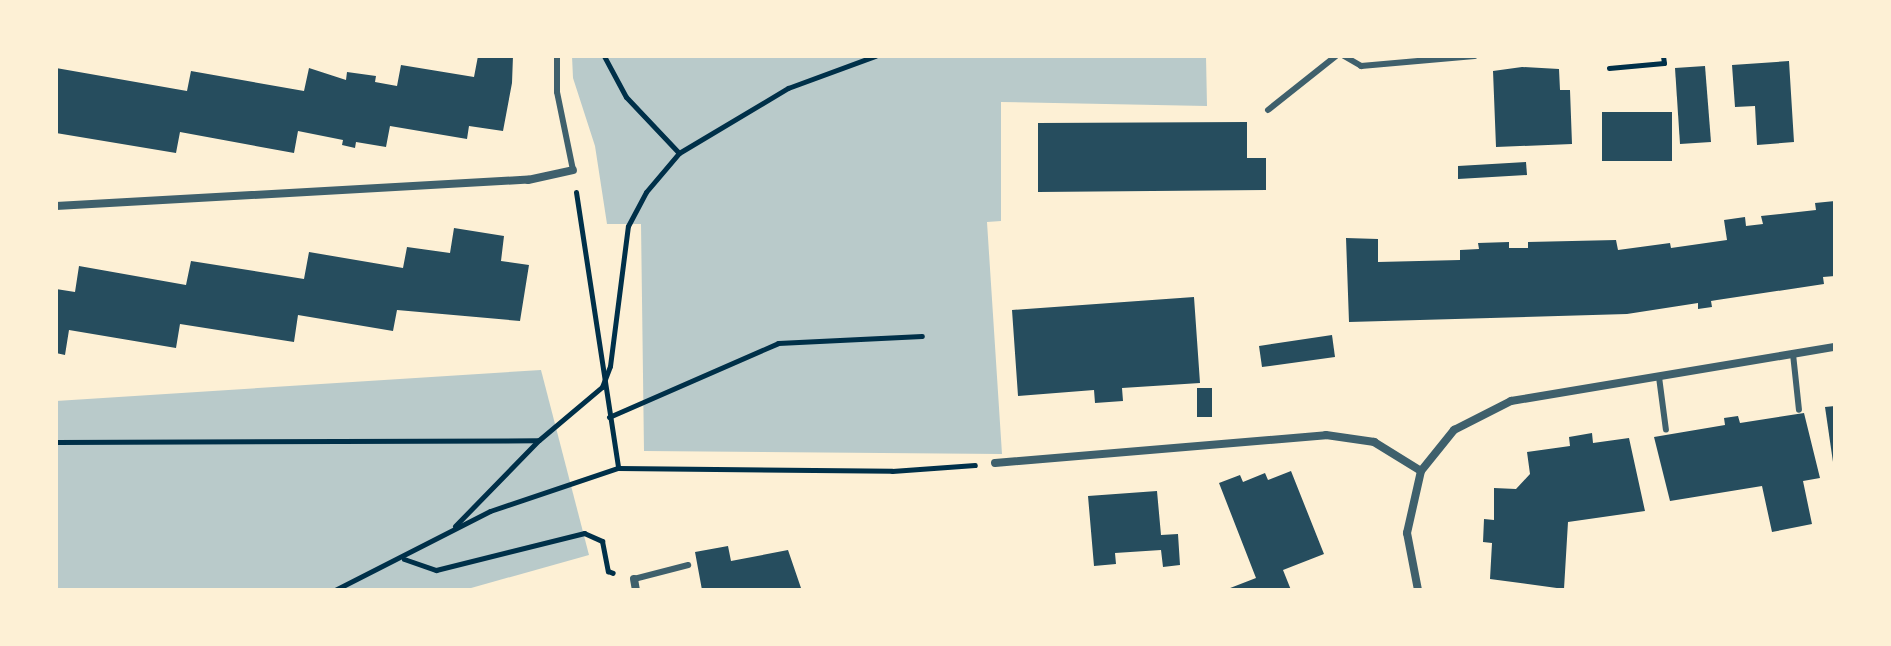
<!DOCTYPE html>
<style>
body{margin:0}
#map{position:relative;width:1891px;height:646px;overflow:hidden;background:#fdf0d5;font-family:"Exo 2",sans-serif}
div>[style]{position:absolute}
.green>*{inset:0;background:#b9caca}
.building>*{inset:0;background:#264d5e}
.path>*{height:5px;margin:-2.5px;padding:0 2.5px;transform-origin:2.5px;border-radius:2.5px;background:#003049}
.service>*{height:6px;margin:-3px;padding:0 3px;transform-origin:3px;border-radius:3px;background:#3f606c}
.minor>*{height:8px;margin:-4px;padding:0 4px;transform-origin:4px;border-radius:4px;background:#3f606c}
span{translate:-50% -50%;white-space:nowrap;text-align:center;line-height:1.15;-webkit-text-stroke:6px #fdf0d5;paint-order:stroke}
.frame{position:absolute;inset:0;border:58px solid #fdf0d5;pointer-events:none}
</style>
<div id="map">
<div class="green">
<i style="clip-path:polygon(572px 56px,1206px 56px,1207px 106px,1001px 102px,1001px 221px,987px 222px,1002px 454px,644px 451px,641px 224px,607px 224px,595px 146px,573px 78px)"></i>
<i style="clip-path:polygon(541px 370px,589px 555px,464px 590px,56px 590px,56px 401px)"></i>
</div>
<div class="building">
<i style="clip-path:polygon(478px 56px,513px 56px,512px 83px,503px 131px,469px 126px,467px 139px,390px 126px,386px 147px,356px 142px,355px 148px,342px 145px,343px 140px,298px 131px,294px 153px,180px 132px,176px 153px,56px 133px,56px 68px,187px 91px,191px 71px,304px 91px,309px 68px,346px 80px,347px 72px,376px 76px,375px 82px,397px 86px,401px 65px,474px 77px)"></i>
<i style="clip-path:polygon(1789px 61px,1794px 142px,1757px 145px,1755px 106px,1735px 107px,1732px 65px)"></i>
<i style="clip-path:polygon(1705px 66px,1711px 142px,1680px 144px,1675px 68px)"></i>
<i style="clip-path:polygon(1522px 67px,1559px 69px,1560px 90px,1570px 90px,1572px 144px,1496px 147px,1493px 71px)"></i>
<i style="clip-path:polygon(1602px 112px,1672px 112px,1672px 161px,1602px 161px)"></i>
<i style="clip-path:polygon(1247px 122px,1247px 158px,1266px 158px,1266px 190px,1038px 192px,1038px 123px)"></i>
<i style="clip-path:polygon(1526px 162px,1527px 175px,1458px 179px,1458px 166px)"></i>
<i style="clip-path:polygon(1835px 201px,1835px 276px,1823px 277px,1824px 284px,1717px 300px,1711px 301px,1712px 307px,1698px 309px,1698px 303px,1627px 314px,1349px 322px,1346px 238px,1378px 239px,1378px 262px,1460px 260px,1460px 250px,1479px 249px,1478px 243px,1509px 242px,1509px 248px,1528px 248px,1528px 242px,1616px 240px,1618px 250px,1670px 243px,1671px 248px,1727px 240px,1724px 220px,1745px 217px,1746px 226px,1763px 224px,1761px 216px,1816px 210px,1815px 203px)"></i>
<i style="clip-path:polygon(454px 228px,504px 236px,501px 261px,529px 265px,520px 321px,397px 310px,393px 331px,298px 315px,294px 342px,180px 324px,176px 348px,69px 330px,65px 355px,56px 353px,56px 289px,75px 292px,79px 266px,186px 285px,191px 261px,304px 279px,309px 252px,403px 268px,407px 247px,450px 253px)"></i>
<i style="clip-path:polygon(1194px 297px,1200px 383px,1122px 388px,1123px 401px,1095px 403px,1094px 390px,1018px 396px,1012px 310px)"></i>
<i style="clip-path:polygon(1332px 335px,1335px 357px,1262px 367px,1259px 346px)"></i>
<i style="clip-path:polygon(1197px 388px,1212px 388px,1212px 417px,1197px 417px)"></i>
<i style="clip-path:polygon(1835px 406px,1835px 462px,1833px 462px,1825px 407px)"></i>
<i style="clip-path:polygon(1804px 413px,1820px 478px,1803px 481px,1812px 524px,1772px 532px,1762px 486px,1670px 501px,1654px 437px,1725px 425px,1724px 418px,1738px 416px,1740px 423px)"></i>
<i style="clip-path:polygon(1592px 433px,1593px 443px,1629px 438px,1645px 511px,1568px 522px,1564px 589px,1490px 579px,1492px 543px,1483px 542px,1484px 519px,1494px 520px,1494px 488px,1516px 489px,1530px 474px,1527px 452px,1570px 446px,1569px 437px)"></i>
<i style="clip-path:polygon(1291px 471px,1324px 554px,1283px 570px,1291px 590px,1225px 590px,1256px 578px,1219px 483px,1240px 475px,1243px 482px,1265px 473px,1268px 480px)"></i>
<i style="clip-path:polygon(1157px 491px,1161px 535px,1178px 534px,1180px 565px,1163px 567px,1161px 550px,1115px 553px,1116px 564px,1094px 566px,1088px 496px)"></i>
<i style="clip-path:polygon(728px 546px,731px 561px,788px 550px,801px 588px,702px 590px,695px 552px)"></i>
</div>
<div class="path">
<i style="left:1609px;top:68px;width:55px;rotate:-5.2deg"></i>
<i style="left:1664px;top:63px;width:7px;rotate:-98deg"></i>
<i style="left:679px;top:153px;width:127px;rotate:-30.8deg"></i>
<i style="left:788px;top:88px;width:93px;rotate:-20.2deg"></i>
<i style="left:576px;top:192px;width:279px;rotate:81.3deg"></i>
<i style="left:609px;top:417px;width:184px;rotate:-23.6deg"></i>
<i style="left:778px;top:343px;width:144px;rotate:-2.8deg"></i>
<i style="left:56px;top:442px;width:482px;rotate:-0.2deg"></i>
<i style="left:455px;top:526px;width:120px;rotate:-45.7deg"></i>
<i style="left:539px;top:440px;width:82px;rotate:-40.1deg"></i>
<i style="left:602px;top:387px;width:22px;rotate:-69deg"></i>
<i style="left:610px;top:366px;width:141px;rotate:-82.7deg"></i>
<i style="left:628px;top:226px;width:38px;rotate:-62deg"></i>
<i style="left:646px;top:192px;width:51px;rotate:-49.8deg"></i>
<i style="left:679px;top:153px;width:77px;rotate:-133.4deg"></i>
<i style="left:626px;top:97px;width:47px;rotate:-118.2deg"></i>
<i style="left:404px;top:559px;width:34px;rotate:19deg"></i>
<i style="left:436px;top:570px;width:153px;rotate:-14deg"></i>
<i style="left:584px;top:533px;width:20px;rotate:24deg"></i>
<i style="left:602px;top:541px;width:31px;rotate:79deg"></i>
<i style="left:608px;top:571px;width:5px;rotate:22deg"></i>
<i style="left:335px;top:590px;width:174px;rotate:-27deg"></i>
<i style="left:490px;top:511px;width:135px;rotate:-18.6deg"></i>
<i style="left:618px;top:468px;width:274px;rotate:0.6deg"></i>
<i style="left:892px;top:471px;width:83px;rotate:-4.1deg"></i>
</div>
<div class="service">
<i style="left:557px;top:56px;width:36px;rotate:90deg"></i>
<i style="left:557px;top:92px;width:80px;rotate:78.4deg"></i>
<i style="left:1344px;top:56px;width:20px;rotate:30deg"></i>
<i style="left:1361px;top:66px;width:114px;rotate:-5deg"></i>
<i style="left:1268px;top:110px;width:87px;rotate:-38.5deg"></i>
<i style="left:1793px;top:354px;width:56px;rotate:83.9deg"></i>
<i style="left:1659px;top:377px;width:53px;rotate:82.5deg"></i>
<i style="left:634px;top:579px;width:56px;rotate:-14.5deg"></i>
</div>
<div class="minor">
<i style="left:56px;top:206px;width:473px;rotate:-3.2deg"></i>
<i style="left:528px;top:180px;width:46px;rotate:-12.5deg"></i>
<i style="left:995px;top:463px;width:332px;rotate:-4.8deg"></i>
<i style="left:1326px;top:435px;width:49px;rotate:8.3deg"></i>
<i style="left:1374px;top:442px;width:55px;rotate:31.7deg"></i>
<i style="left:634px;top:579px;width:11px;rotate:80deg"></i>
<i style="left:1418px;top:590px;width:58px;rotate:-100.9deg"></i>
<i style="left:1407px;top:533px;width:64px;rotate:-77.3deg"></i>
<i style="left:1421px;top:471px;width:53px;rotate:-51.2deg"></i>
<i style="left:1454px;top:430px;width:64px;rotate:-27deg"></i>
<i style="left:1511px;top:401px;width:328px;rotate:-9.5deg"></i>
</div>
<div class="frame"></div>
</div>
